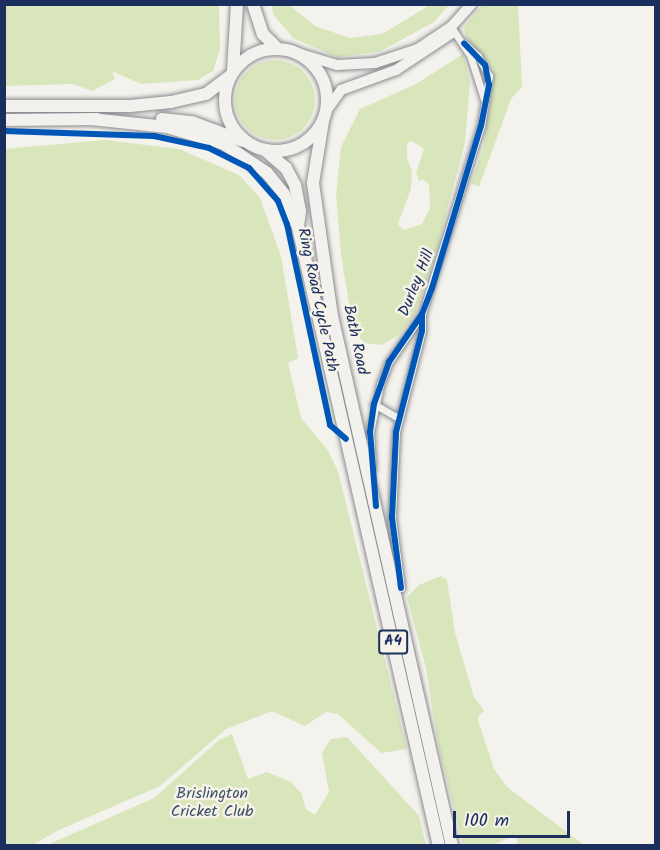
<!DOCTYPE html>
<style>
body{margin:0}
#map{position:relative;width:660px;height:850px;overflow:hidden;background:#f4f2ec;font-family:Kalam,sans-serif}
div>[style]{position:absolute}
.green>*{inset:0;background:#d9e6bb}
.round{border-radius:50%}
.roads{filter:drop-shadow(0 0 2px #898c92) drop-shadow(0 0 2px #898c92)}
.street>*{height:7px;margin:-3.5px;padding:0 3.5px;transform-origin:3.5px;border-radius:3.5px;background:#f2f1ed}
.primary>*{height:10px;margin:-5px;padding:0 5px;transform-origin:5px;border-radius:5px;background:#f2f1ed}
.highway>*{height:12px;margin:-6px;padding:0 6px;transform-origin:6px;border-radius:6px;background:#f2f1ed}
.highway>.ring{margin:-6px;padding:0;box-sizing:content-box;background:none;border:12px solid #f2f1ed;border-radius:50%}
.cycleway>*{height:6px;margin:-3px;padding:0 3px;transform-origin:3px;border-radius:3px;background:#0057b8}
span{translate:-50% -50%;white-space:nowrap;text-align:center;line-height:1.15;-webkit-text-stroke:5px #f7f3e8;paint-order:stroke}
.shield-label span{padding:2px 4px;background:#f7f3e8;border:2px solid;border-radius:4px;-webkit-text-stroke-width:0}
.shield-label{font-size:15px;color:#1b2f5e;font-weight:700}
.street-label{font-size:16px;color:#1b2f5e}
.park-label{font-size:16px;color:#3d5269}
.frame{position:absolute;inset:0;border:6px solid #1b2f5e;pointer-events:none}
.scale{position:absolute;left:453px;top:811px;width:117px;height:27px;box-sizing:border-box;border:3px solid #1b2f5e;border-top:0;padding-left:8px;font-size:18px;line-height:21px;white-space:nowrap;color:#1b2f5e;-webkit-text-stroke:4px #f7f3e8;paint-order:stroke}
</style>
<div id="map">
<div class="green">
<i style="clip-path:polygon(4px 5px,219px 5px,220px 49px,213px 71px,198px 80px,141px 84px,112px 71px,115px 79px,92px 91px,73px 84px,5px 86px)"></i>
<i style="clip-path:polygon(272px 5px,289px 5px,315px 26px,350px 38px,382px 34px,430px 5px,449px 5px,434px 22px,379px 52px,337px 57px,293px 38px,273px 14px)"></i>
<i style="clip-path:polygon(482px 5px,518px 5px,522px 87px,511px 99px,479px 187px,471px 183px,483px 149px,494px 70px,466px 37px,464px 27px)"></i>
<i style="clip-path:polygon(evenodd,463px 54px,470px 82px,465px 143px,434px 260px,416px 312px,399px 335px,381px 345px,365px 343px,354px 332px,341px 255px,336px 194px,341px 147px,360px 109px,416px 84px,463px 54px,412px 141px,424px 149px,416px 173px,419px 181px,423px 179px,429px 184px,430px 208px,422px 224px,404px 230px,398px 224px,411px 189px,412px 171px,407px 158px,407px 143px,412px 141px)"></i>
<i class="round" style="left:235px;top:60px;width:80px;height:80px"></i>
<i style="clip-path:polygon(105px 140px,179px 149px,239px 175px,260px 198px,281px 256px,298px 358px,288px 363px,301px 418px,327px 449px,338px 471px,407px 749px,381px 753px,338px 714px,326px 712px,305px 726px,272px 711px,226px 729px,160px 786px,59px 830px,32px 845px,5px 845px,5px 149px)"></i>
<i style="clip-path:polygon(441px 576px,447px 580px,455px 633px,474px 697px,484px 711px,478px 717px,479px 723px,494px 769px,507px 787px,584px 845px,518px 845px,516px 835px,492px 845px,463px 845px,438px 744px,426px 668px,407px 597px,419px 585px)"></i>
<i style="clip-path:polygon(232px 734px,248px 779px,267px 772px,291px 782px,301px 793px,306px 809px,315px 815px,329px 792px,322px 753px,331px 739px,347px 737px,419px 816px,426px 845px,47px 845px,154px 798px,219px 740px)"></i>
</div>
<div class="roads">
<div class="street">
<i style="left:451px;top:27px;width:34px;rotate:56deg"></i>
<i style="left:470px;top:55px;width:46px;rotate:72.3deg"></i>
<i style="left:374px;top:404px;width:28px;rotate:30deg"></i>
<i style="left:372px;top:469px;width:37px;rotate:-93deg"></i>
<i style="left:370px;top:432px;width:48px;rotate:-78deg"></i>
<i style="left:380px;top:385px;width:25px;rotate:-69deg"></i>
<i style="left:389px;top:362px;width:58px;rotate:-55.5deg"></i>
<i style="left:422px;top:314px;width:197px;rotate:-72.6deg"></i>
<i style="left:481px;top:126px;width:51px;rotate:-80.9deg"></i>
<i style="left:489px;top:76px;width:23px;rotate:-119deg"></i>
<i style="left:478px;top:56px;width:19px;rotate:-137deg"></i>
<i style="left:401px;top:588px;width:71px;rotate:-97.3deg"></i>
<i style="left:392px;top:518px;width:86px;rotate:-87.3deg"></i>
<i style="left:396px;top:432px;width:104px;rotate:-75.6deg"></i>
<i style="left:422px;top:331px;width:15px;rotate:-90deg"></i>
</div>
<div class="primary">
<i style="left:297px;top:53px;width:42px;rotate:16.7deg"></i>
<i style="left:337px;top:65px;width:38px;rotate:-3deg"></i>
<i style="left:375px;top:63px;width:45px;rotate:-18deg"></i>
<i style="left:418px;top:49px;width:40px;rotate:-34deg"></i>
<i style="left:451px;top:27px;width:31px;rotate:-48deg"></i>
<i style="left:326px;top:111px;width:26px;rotate:-54deg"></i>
<i style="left:341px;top:90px;width:59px;rotate:-20deg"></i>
<i style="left:396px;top:70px;width:67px;rotate:-33.5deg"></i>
</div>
<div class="highway">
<i style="left:253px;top:4px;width:32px;rotate:72deg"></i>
<i style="left:263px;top:34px;width:20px;rotate:45deg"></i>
<i class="ring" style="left:225px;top:49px;width:90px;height:90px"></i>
<i style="left:233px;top:70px;width:66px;rotate:-86.5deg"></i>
<i style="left:4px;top:106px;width:126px"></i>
<i style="left:130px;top:106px;width:41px;rotate:-5.6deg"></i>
<i style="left:171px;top:102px;width:36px;rotate:-13deg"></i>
<i style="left:206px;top:94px;width:30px;rotate:-37deg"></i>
<i style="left:91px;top:119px;width:76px;rotate:6deg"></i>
<i style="left:167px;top:127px;width:59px;rotate:16.6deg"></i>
<i style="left:224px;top:144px;width:52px;rotate:34deg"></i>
<i style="left:267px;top:173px;width:27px;rotate:51deg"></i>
<i style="left:284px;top:194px;width:31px;rotate:68deg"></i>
<i style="left:162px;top:119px;width:30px;rotate:6deg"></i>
<i style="left:192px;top:122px;width:54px;rotate:20.4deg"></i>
<i style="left:4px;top:120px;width:93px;rotate:-0.6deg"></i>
<i style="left:323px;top:121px;width:63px;rotate:99.2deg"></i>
<i style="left:313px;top:183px;width:134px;rotate:81.9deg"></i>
<i style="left:332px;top:316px;width:543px;rotate:77.24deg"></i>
<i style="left:265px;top:150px;width:28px;rotate:41deg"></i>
<i style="left:286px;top:168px;width:19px;rotate:62deg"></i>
<i style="left:295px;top:185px;width:26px;rotate:79deg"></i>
<i style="left:300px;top:211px;width:16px;rotate:97deg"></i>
<i style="left:298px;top:227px;width:635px;rotate:77.17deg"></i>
</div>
</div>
<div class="cycleway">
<i style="left:4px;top:131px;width:150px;rotate:1.9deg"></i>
<i style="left:154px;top:136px;width:56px;rotate:12.3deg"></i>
<i style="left:209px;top:148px;width:45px;rotate:26.6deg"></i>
<i style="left:249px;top:168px;width:44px;rotate:48.7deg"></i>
<i style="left:278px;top:201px;width:25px;rotate:69deg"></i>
<i style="left:287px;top:224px;width:206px;rotate:77.9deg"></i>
<i style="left:330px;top:425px;width:21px;rotate:41deg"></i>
<i style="left:376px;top:506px;width:74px;rotate:-94.6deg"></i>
<i style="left:370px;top:432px;width:28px;rotate:-82deg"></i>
<i style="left:374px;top:404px;width:45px;rotate:-70.3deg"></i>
<i style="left:389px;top:362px;width:58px;rotate:-55.5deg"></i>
<i style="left:422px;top:314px;width:28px;rotate:-69deg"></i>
<i style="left:432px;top:288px;width:169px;rotate:-73.2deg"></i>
<i style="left:481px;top:126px;width:42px;rotate:-79deg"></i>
<i style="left:489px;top:85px;width:20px;rotate:-101deg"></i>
<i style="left:485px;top:65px;width:30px;rotate:-134deg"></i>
<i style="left:401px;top:588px;width:71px;rotate:-97.3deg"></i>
<i style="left:392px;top:518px;width:86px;rotate:-87.3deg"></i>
<i style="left:396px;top:432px;width:104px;rotate:-75.6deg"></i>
<i style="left:422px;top:331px;width:15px;rotate:-90deg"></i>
</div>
<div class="shield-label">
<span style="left:393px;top:642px">A4</span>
</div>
<div class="street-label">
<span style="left:417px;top:283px;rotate:-68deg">Durley Hill</span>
<span style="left:317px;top:300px;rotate:78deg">Ring Road Cycle Path</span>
<span style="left:355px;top:340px;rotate:78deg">Bath Road</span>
</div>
<div class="park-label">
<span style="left:212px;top:803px">Brislington<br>Cricket Club</span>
</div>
<div class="frame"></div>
<div class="scale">100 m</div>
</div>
